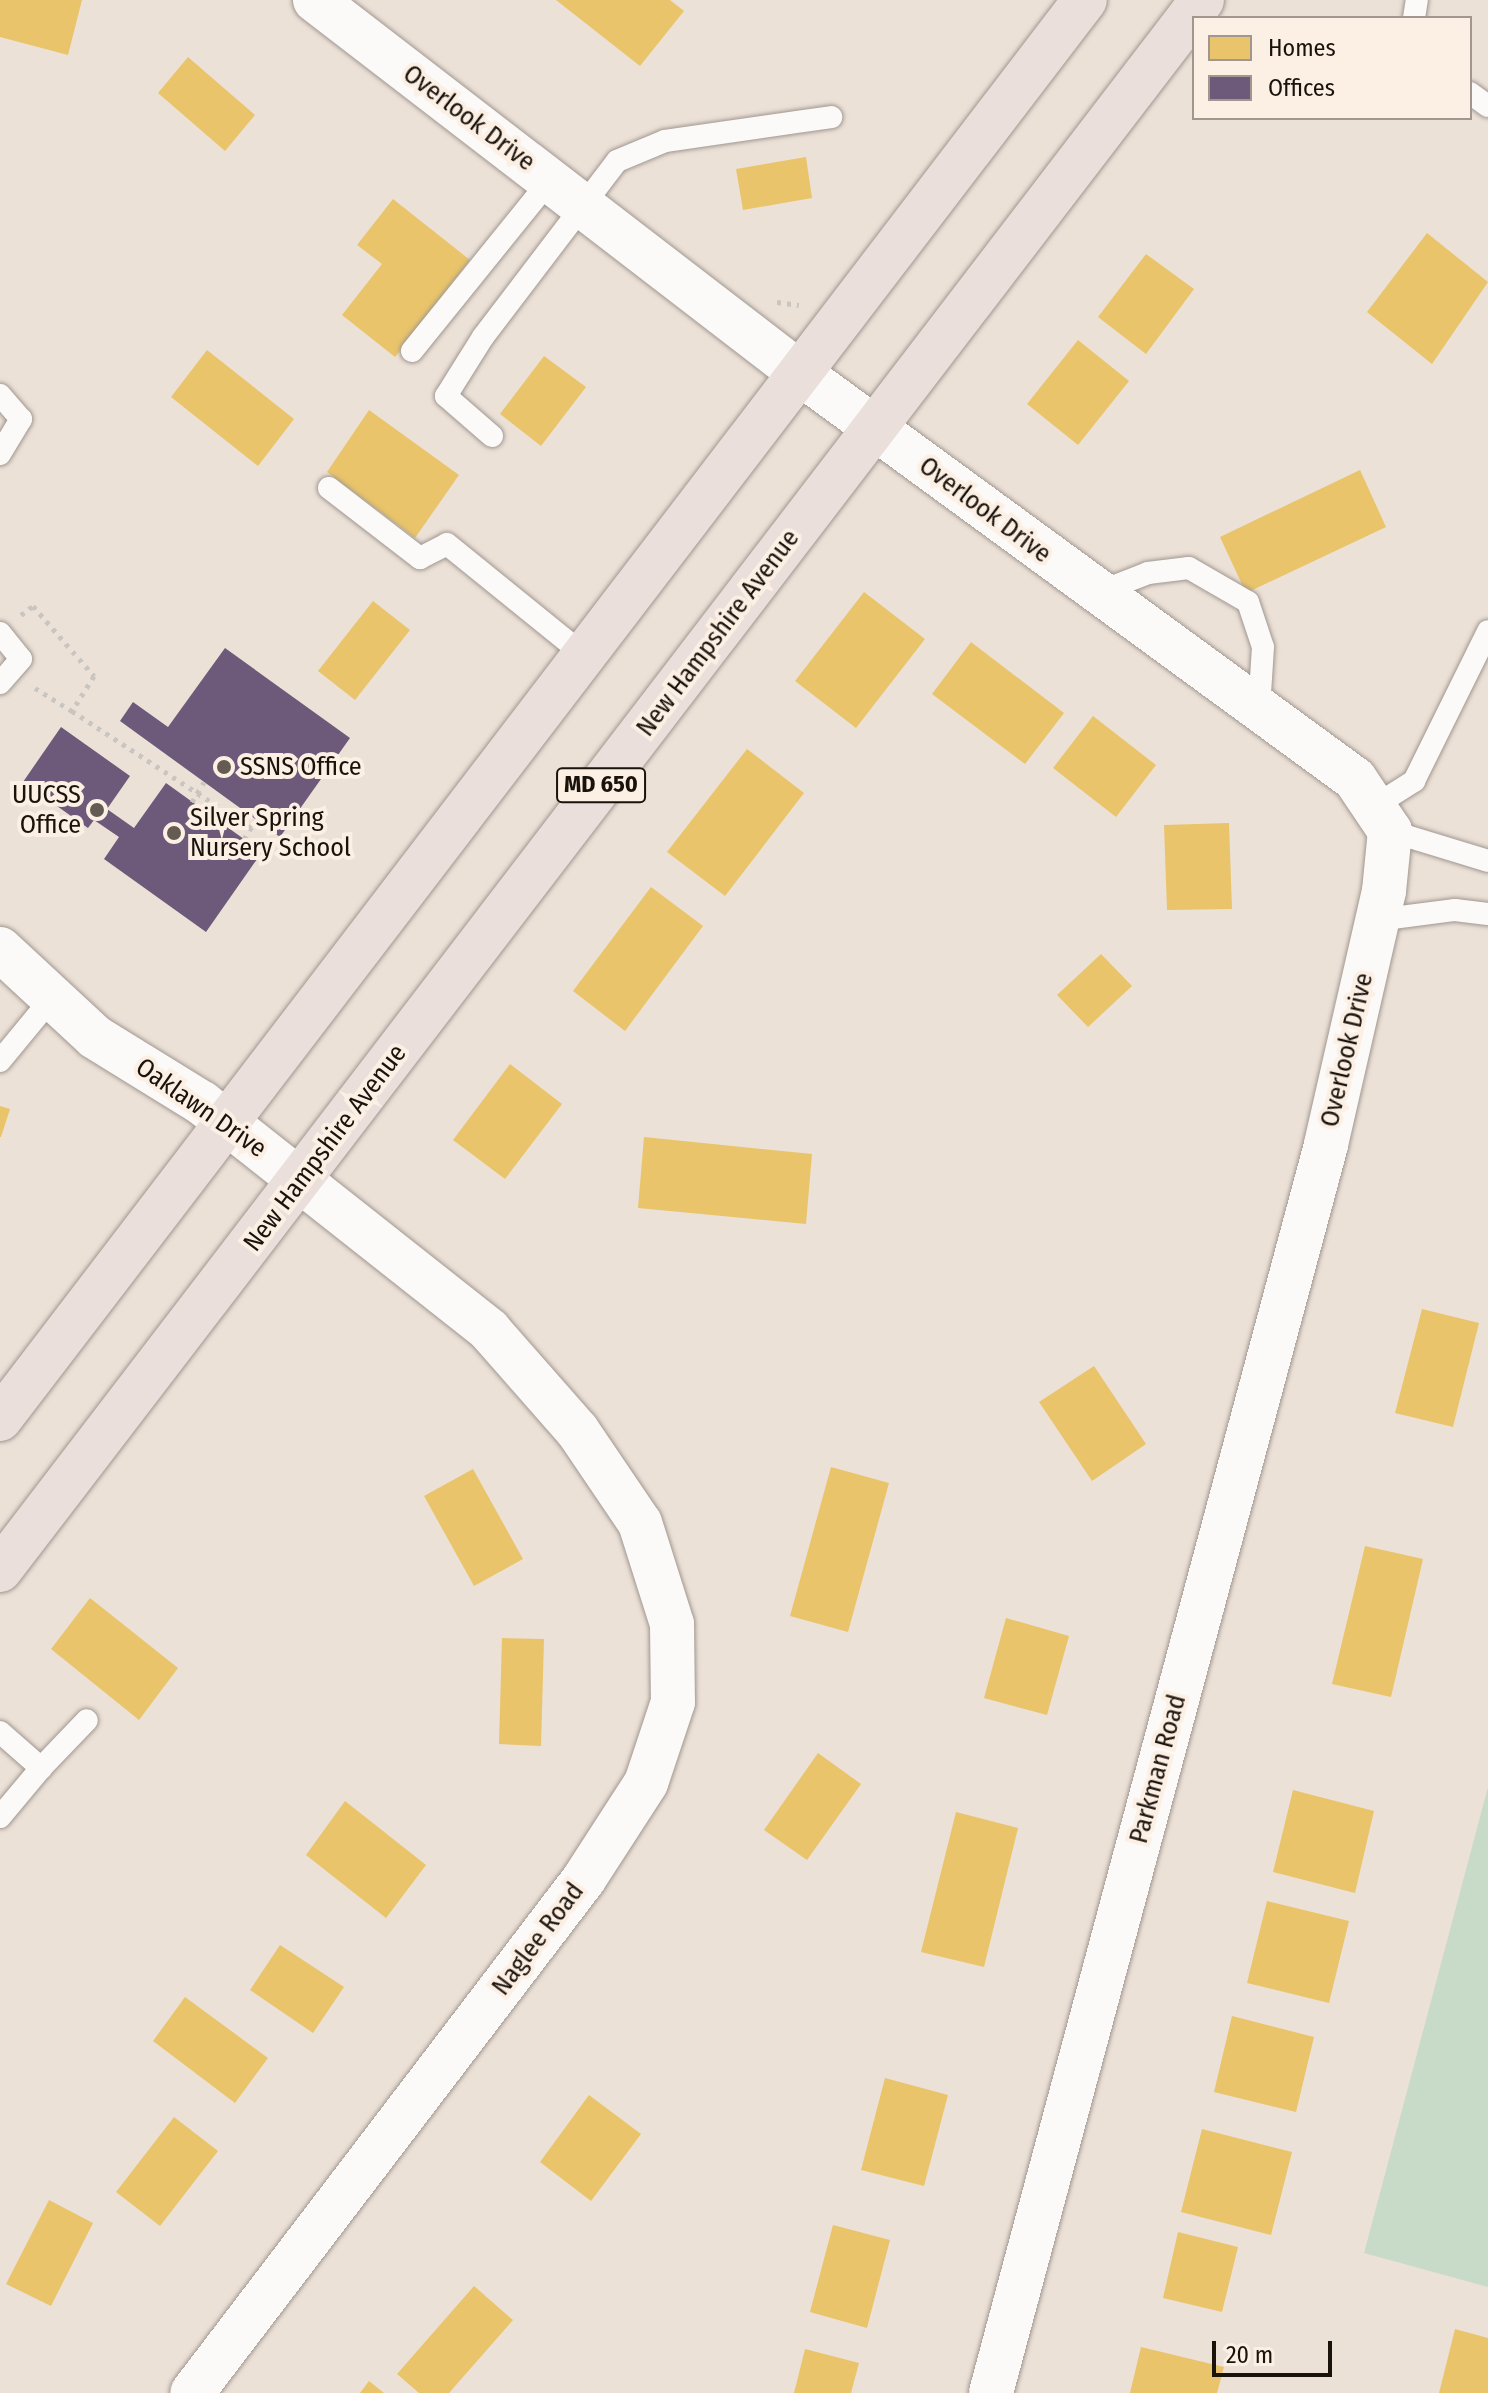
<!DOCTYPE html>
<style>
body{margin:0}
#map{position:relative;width:1488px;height:2393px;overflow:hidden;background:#ece1d7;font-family:"Fira Sans Condensed",sans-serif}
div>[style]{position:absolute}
.green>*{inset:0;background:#c8dac8}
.homes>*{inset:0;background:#e9c46a}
.offices>*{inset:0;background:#6d597a}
.path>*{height:5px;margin-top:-2.5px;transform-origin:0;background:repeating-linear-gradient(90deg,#c9c5c1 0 4px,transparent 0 10px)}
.roads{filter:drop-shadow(0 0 2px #a09790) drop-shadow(0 0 2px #a09790)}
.lane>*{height:22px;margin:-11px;padding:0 11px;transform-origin:11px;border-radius:11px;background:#fcfaf9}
.street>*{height:44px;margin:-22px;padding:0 22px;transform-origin:22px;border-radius:22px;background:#fcfaf9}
.primary>*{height:44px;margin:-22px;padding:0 22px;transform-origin:22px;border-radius:22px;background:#ebdfdc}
.dots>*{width:22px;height:22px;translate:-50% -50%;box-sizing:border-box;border:4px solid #fcefe4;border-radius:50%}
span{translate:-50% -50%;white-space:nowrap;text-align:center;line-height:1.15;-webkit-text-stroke:8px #fcefe4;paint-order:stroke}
.shield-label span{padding:2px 6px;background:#fcefe4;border:2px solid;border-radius:6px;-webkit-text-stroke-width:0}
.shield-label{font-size:24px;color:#1a130c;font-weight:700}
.street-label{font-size:26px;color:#1a130c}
.poi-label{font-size:26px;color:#1a130c}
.left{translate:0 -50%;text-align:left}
.right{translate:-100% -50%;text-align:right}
.legend{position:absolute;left:1192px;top:16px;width:280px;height:104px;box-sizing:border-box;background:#fcefe4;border:2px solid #a2978e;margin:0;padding:10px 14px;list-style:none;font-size:24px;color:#1a130c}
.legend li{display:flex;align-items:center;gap:16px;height:40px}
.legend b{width:40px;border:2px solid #a2978e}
.scale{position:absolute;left:1212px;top:2341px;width:120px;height:36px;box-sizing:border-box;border:4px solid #1a130c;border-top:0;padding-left:10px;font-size:24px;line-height:28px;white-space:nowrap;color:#1a130c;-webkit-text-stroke:6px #fcefe4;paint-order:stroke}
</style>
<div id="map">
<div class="green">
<i style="clip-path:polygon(1488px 1787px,1488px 2287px,1364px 2253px)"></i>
</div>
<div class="homes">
<i style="clip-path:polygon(0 0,82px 0,68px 55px,0 37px)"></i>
<i style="clip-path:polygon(556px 0,670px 0,684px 11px,640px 66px)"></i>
<i style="clip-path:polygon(188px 57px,255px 115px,225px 151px,158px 93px)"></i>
<i style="clip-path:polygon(806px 157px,812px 198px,743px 210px,736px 169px)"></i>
<i style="clip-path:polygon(393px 199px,470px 260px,395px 357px,342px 315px,382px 264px,357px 245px)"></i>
<i style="clip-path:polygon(1427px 233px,1488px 282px,1432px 364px,1367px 312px)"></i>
<i style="clip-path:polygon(1146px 254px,1194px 289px,1146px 354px,1098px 317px)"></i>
<i style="clip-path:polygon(1078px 340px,1129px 381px,1078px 445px,1027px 404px)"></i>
<i style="clip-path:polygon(207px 350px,294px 419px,258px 466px,171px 397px)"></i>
<i style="clip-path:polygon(544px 356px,586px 387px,541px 446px,500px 414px)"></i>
<i style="clip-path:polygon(369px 410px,459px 475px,415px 538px,327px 472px)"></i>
<i style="clip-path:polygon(1360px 470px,1386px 527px,1246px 593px,1220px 537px)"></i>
<i style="clip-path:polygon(864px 592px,925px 639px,856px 728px,795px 681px)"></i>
<i style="clip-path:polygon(373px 601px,410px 630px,355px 700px,318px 671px)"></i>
<i style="clip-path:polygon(971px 642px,1064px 713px,1025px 764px,932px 694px)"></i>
<i style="clip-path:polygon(1093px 716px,1156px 765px,1116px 817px,1053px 768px)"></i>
<i style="clip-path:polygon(747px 749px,804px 793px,725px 896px,667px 852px)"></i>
<i style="clip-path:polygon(1229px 823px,1232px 909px,1167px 910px,1164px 825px)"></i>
<i style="clip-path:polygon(651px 887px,703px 926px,625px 1031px,573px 991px)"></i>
<i style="clip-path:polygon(1101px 954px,1132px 986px,1088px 1027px,1057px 995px)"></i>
<i style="clip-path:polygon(510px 1064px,562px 1104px,505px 1179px,453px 1140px)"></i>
<i style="clip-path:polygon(0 1106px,10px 1109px,1px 1137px,0 1137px)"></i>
<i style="clip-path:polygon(644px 1137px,812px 1154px,806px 1224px,638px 1208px)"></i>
<i style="clip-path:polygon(1422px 1309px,1479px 1323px,1453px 1427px,1395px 1413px)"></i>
<i style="clip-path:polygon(1094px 1366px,1146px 1444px,1092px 1481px,1039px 1402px)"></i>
<i style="clip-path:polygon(831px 1467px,889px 1483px,848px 1632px,790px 1616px)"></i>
<i style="clip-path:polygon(473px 1469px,523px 1559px,474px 1586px,424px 1496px)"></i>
<i style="clip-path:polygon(1365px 1546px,1423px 1559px,1391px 1697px,1332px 1684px)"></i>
<i style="clip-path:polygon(90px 1598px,178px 1668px,139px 1720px,51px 1649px)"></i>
<i style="clip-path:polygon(1006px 1618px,1069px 1636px,1047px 1715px,984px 1698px)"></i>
<i style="clip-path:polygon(502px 1638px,544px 1639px,541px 1746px,499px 1744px)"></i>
<i style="clip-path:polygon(818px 1753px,861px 1784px,807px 1860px,764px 1830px)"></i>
<i style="clip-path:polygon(1293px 1790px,1374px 1811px,1355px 1893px,1273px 1872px)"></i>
<i style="clip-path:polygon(345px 1801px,426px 1865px,386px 1918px,306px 1855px)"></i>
<i style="clip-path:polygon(956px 1812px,1018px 1828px,984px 1967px,921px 1952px)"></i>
<i style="clip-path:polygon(1267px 1901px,1349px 1921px,1329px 2003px,1247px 1983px)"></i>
<i style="clip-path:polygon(280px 1945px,344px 1987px,313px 2033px,250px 1990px)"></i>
<i style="clip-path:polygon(185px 1997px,268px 2058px,235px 2103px,153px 2041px)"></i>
<i style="clip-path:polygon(1232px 2016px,1314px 2037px,1296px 2112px,1214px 2092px)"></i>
<i style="clip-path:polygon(885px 2078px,948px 2095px,924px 2186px,861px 2170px)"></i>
<i style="clip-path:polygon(589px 2095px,641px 2134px,591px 2201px,540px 2162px)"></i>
<i style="clip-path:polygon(174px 2117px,218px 2151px,160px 2226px,116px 2192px)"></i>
<i style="clip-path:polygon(1202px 2129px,1292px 2152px,1271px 2235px,1181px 2212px)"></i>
<i style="clip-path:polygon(49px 2200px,93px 2223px,51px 2306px,6px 2284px)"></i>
<i style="clip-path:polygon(833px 2225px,890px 2240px,867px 2328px,810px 2312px)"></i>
<i style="clip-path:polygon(1178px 2232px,1238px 2247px,1222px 2312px,1163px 2298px)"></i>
<i style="clip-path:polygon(474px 2286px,513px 2320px,449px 2393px,419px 2393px,397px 2374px)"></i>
<i style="clip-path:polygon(1455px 2329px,1488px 2338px,1488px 2393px,1439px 2393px)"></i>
<i style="clip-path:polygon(1141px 2347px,1224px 2367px,1217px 2393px,1130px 2393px)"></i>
<i style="clip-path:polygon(805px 2349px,859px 2363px,851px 2393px,794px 2393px)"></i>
<i style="clip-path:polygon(369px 2381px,384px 2393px,360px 2393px)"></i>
</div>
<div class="offices">
<i style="clip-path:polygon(225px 648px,350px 738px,280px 837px,120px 721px,133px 702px,168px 727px)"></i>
<i style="clip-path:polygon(61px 727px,130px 776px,107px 809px,134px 828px,166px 783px,262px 852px,206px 932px,104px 859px,119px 837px,94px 820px,88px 828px,23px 782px)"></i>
</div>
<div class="path">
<i style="left:777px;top:302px;width:22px;rotate:8deg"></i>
<i style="left:21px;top:615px;width:15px;rotate:-37deg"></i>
<i style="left:33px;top:606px;width:93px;rotate:48.9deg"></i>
<i style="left:94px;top:676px;width:41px;rotate:122.2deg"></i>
<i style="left:72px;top:711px;width:214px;rotate:33.2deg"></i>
<i style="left:35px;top:688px;width:44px;rotate:31.9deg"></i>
<i style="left:192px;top:802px;width:23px;rotate:-59deg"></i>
<i style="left:244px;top:839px;width:22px;rotate:-58deg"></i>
</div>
<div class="roads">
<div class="lane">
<i style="left:1414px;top:18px;width:18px;rotate:-81deg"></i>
<i style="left:1470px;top:93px;width:22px;rotate:36deg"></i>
<i style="left:412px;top:351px;width:220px;rotate:-51.1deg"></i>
<i style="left:0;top:395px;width:32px;rotate:49deg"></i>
<i style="left:21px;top:419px;width:41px;rotate:121deg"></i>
<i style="left:492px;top:436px;width:61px;rotate:-139deg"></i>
<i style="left:446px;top:396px;width:70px;rotate:-57.9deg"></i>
<i style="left:483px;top:337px;width:221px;rotate:-52.7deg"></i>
<i style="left:617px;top:161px;width:52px;rotate:-22.6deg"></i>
<i style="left:665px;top:141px;width:168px;rotate:-8.2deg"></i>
<i style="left:329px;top:488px;width:115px;rotate:37.6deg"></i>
<i style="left:420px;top:558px;width:30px;rotate:-27deg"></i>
<i style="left:447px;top:544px;width:176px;rotate:39deg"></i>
<i style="left:1097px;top:593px;width:55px;rotate:-21.4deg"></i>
<i style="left:1148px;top:573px;width:41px;rotate:-7deg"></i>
<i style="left:1189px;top:568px;width:68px;rotate:30deg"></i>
<i style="left:1248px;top:602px;width:47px;rotate:71.6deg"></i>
<i style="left:1263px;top:647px;width:62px;rotate:93.7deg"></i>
<i style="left:0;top:633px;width:33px;rotate:51deg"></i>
<i style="left:21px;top:659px;width:32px;rotate:131deg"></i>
<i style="left:1373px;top:807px;width:49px;rotate:-32.4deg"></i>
<i style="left:1414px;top:781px;width:167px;rotate:-63.7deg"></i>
<i style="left:1390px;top:831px;width:102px;rotate:17deg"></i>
<i style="left:1377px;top:920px;width:79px;rotate:-7.3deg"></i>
<i style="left:1455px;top:910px;width:33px;rotate:7deg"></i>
<i style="left:0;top:1061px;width:82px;rotate:-50.5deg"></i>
<i style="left:0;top:1732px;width:55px;rotate:41.3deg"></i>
<i style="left:41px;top:1768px;width:64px;rotate:129.9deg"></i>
<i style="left:41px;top:1768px;width:66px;rotate:-46.2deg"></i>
</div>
<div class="street">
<i style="left:315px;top:0;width:613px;rotate:37.58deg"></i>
<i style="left:801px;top:374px;width:686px;rotate:36.17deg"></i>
<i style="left:1355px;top:779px;width:63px;rotate:56.1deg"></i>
<i style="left:1390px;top:831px;width:60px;rotate:95.7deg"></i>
<i style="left:1384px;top:891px;width:261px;rotate:102.9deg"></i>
<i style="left:1326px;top:1145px;width:1292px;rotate:105.03deg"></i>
<i style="left:0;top:949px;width:129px;rotate:42.8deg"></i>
<i style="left:95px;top:1037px;width:126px;rotate:31.7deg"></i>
<i style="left:202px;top:1103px;width:366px;rotate:38.3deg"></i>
<i style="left:489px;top:1330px;width:133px;rotate:48.7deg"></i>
<i style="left:577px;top:1430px;width:112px;rotate:55.9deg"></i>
<i style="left:640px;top:1523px;width:106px;rotate:72.4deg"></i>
<i style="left:672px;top:1624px;width:78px;rotate:89.3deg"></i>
<i style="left:673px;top:1702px;width:85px;rotate:108.4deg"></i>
<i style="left:646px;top:1783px;width:114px;rotate:122.9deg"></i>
<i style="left:584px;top:1879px;width:646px;rotate:127.33deg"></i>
</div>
<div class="primary">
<i style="left:0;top:1419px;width:1786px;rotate:-52.6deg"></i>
<i style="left:0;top:1570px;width:1977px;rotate:-52.56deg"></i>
</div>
</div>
<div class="dots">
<i style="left:224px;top:767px;background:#645b53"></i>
<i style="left:97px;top:810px;background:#645b53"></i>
<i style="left:174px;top:833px;background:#645b53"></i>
</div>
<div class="shield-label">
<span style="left:601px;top:785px">MD 650</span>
</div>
<div class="street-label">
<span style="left:469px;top:118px;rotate:37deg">Overlook Drive</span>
<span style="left:985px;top:510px;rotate:37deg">Overlook Drive</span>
<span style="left:718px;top:633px;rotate:-53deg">New Hampshire Avenue</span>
<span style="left:1347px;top:1050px;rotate:-77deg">Overlook Drive</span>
<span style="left:201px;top:1108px;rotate:35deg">Oaklawn Drive</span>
<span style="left:325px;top:1148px;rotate:-53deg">New Hampshire Avenue</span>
<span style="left:1158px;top:1769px;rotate:-75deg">Parkman Road</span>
<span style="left:538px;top:1939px;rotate:-53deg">Naglee Road</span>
</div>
<div class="poi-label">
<span class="left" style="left:240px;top:767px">SSNS Office</span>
<span class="right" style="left:81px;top:810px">UUCSS<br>Office</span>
<span class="left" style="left:190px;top:833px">Silver Spring<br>Nursery School</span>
</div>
<ul class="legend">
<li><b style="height:22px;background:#e9c46a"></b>Homes</li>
<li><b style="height:22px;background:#6d597a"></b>Offices</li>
</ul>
<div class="scale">20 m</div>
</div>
